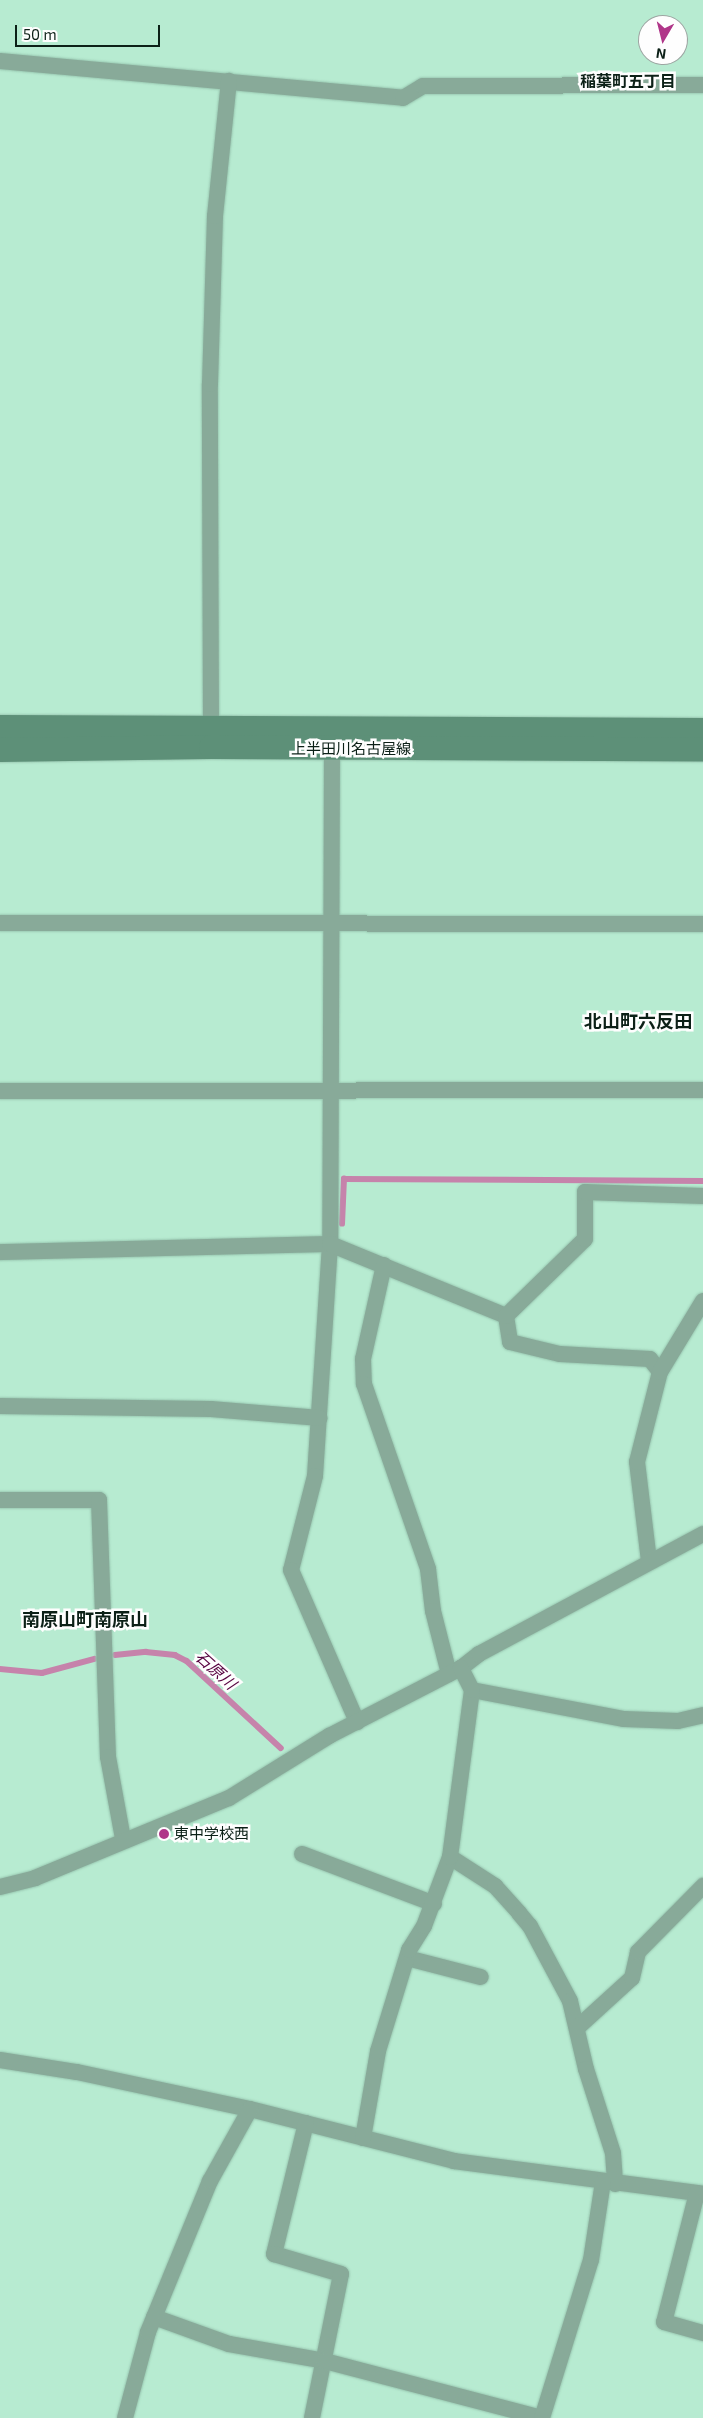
<!DOCTYPE html>
<meta charset="utf-8">
<style>
body{margin:0}
#map{position:relative;width:703px;height:2418px;overflow:hidden;background:#b7ebd1;font-family:"Exo 2","Noto Sans JP",sans-serif}
div>[style]{position:absolute}
.stream>*{height:5.5px;margin:-2.75px;padding:0 2.75px;transform-origin:2.75px;border-radius:2.75px;background:#c683ab}
.roads{filter:drop-shadow(0 0 1px #98c6b0) drop-shadow(0 0 1px #98c6b0)}
.minor>*{height:16px;margin:-8px;padding:0 8px;transform-origin:8px;border-radius:8px;background:#8a9}
.secondary>*{height:24px;margin:-12px;padding:0 12px;transform-origin:12px;border-radius:12px;background:#5d9078}
.dots>*{width:14px;height:14px;translate:-50% -50%;box-sizing:border-box;border:2px solid #fefefe;border-radius:50%}
span{translate:-50% -50%;white-space:nowrap;text-align:center;line-height:1.15;-webkit-text-stroke:5px #fefefe;paint-order:stroke}
.street-label{font-size:15px;color:#0c2017}
.poi-label{font-size:15px;color:#0c2017}
.left{translate:0 -50%;text-align:left}
.neighbourhood-label{font-size:16px;color:#0c2017;font-weight:700}
.water-label{font-size:16px;color:#570340;font-style:italic}
.quarter-label{font-size:18px;color:#0c2017;font-weight:700}
.north{position:absolute;left:638px;top:15px;width:50px;height:50px;box-sizing:border-box;background:#fefefe;border:1px solid #9da5a2;border-radius:50%;rotate:188deg;font-size:14px;font-weight:700;line-height:20px;text-align:center;color:#0c2017}
.north::after{content:'';display:block;margin:auto;width:18px;height:22px;background:#b03689;clip-path:polygon(50% 0,100% 100%,50% 72%,0 100%)}
.scale{position:absolute;left:15px;top:25px;width:145px;height:22px;box-sizing:border-box;border:2px solid #0c2017;border-top:0;padding-left:6px;font-size:15px;line-height:18px;white-space:nowrap;color:#0c2017;-webkit-text-stroke:4px #fefefe;paint-order:stroke}
</style>
<div id="map">
<div class="stream">
<i style="left:342px;top:1224px;width:45px;rotate:-87.5deg"></i>
<i style="left:344px;top:1179px;width:359px;rotate:0.3deg"></i>
<i style="left:115px;top:1655px;width:31px;rotate:-6deg"></i>
<i style="left:146px;top:1652px;width:29px;rotate:6deg"></i>
<i style="left:175px;top:1655px;width:13px;rotate:27deg"></i>
<i style="left:187px;top:1661px;width:128px;rotate:42.8deg"></i>
<i style="left:0;top:1669px;width:42px;rotate:5.4deg"></i>
<i style="left:42px;top:1673px;width:54px;rotate:-15.1deg"></i>
</div>
<div class="roads">
<div class="minor">
<i style="left:0;top:61px;width:405px;rotate:5.2deg"></i>
<i style="left:403px;top:98px;width:23px;rotate:-31deg"></i>
<i style="left:423px;top:86px;width:280px;rotate:-0.2deg"></i>
<i style="left:211px;top:728px;width:344px;rotate:-90.2deg"></i>
<i style="left:210px;top:384px;width:168px;rotate:-88.3deg"></i>
<i style="left:215px;top:216px;width:136px;rotate:-84.1deg"></i>
<i style="left:332px;top:749px;width:495px;rotate:90.2deg"></i>
<i style="left:330px;top:1244px;width:232px;rotate:93.7deg"></i>
<i style="left:315px;top:1476px;width:97px;rotate:104.3deg"></i>
<i style="left:291px;top:1570px;width:166px;rotate:66.5deg"></i>
<i style="left:0;top:923px;width:703px;rotate:0.08deg"></i>
<i style="left:0;top:1091px;width:703px;rotate:-0.08deg"></i>
<i style="left:0;top:1252px;width:330px;rotate:-1.4deg"></i>
<i style="left:330px;top:1244px;width:190px;rotate:22.2deg"></i>
<i style="left:506px;top:1316px;width:26px;rotate:81deg"></i>
<i style="left:510px;top:1342px;width:51px;rotate:13.5deg"></i>
<i style="left:560px;top:1354px;width:90px;rotate:3.2deg"></i>
<i style="left:650px;top:1359px;width:16px;rotate:52deg"></i>
<i style="left:384px;top:1265px;width:96px;rotate:102.6deg"></i>
<i style="left:363px;top:1359px;width:25px;rotate:88deg"></i>
<i style="left:364px;top:1384px;width:196px;rotate:70.9deg"></i>
<i style="left:428px;top:1569px;width:42px;rotate:83.2deg"></i>
<i style="left:433px;top:1611px;width:65px;rotate:75.7deg"></i>
<i style="left:506px;top:1316px;width:110px;rotate:-44.3deg"></i>
<i style="left:585px;top:1239px;width:47px;rotate:-90deg"></i>
<i style="left:585px;top:1192px;width:118px;rotate:1.9deg"></i>
<i style="left:0;top:1406px;width:211px;rotate:0.8deg"></i>
<i style="left:211px;top:1409px;width:109px;rotate:4.7deg"></i>
<i style="left:0;top:1500px;width:99px"></i>
<i style="left:99px;top:1500px;width:257px;rotate:88deg"></i>
<i style="left:108px;top:1757px;width:83px;rotate:79.6deg"></i>
<i style="left:649px;top:1561px;width:100px;rotate:-96.9deg"></i>
<i style="left:637px;top:1462px;width:93px;rotate:-75.7deg"></i>
<i style="left:660px;top:1372px;width:83px;rotate:-58.8deg"></i>
<i style="left:472px;top:1690px;width:155px;rotate:10.8deg"></i>
<i style="left:624px;top:1719px;width:54px;rotate:2.1deg"></i>
<i style="left:678px;top:1721px;width:26px;rotate:-13deg"></i>
<i style="left:302px;top:1854px;width:141px;rotate:20.7deg"></i>
<i style="left:450px;top:1857px;width:54px;rotate:32.8deg"></i>
<i style="left:495px;top:1886px;width:36px;rotate:48deg"></i>
<i style="left:519px;top:1913px;width:17px;rotate:50deg"></i>
<i style="left:530px;top:1926px;width:85px;rotate:61.9deg"></i>
<i style="left:570px;top:2001px;width:70px;rotate:76.8deg"></i>
<i style="left:586px;top:2069px;width:88px;rotate:72.2deg"></i>
<i style="left:613px;top:2153px;width:31px;rotate:86deg"></i>
<i style="left:0;top:1887px;width:36px;rotate:-14deg"></i>
<i style="left:35px;top:1878px;width:210px;rotate:-22.4deg"></i>
<i style="left:229px;top:1798px;width:118px;rotate:-31.8deg"></i>
<i style="left:329px;top:1736px;width:148px;rotate:-27.3deg"></i>
<i style="left:461px;top:1668px;width:23px;rotate:-38deg"></i>
<i style="left:479px;top:1654px;width:254px;rotate:-28.2deg"></i>
<i style="left:407px;top:1958px;width:76px;rotate:14.4deg"></i>
<i style="left:577px;top:2028px;width:74px;rotate:-42.3deg"></i>
<i style="left:632px;top:1978px;width:27px;rotate:-77deg"></i>
<i style="left:638px;top:1952px;width:93px;rotate:-45.4deg"></i>
<i style="left:0;top:2060px;width:78px;rotate:8.9deg"></i>
<i style="left:77px;top:2072px;width:177px;rotate:12.1deg"></i>
<i style="left:250px;top:2109px;width:211px;rotate:14.3deg"></i>
<i style="left:454px;top:2161px;width:251px;rotate:7.5deg"></i>
<i style="left:306px;top:2123px;width:135px;rotate:103.7deg"></i>
<i style="left:274px;top:2254px;width:70px;rotate:16.6deg"></i>
<i style="left:341px;top:2274px;width:147px;rotate:101.4deg"></i>
<i style="left:363px;top:2138px;width:88px;rotate:-80.2deg"></i>
<i style="left:378px;top:2051px;width:106px;rotate:-72.9deg"></i>
<i style="left:409px;top:1950px;width:28px;rotate:-58deg"></i>
<i style="left:424px;top:1926px;width:74px;rotate:-69.4deg"></i>
<i style="left:450px;top:1857px;width:168px;rotate:-82.5deg"></i>
<i style="left:472px;top:1690px;width:25px;rotate:-117deg"></i>
<i style="left:697px;top:2193px;width:133px;rotate:104.3deg"></i>
<i style="left:664px;top:2322px;width:41px;rotate:15.8deg"></i>
<i style="left:154px;top:2317px;width:80px;rotate:19.8deg"></i>
<i style="left:229px;top:2344px;width:97px;rotate:10deg"></i>
<i style="left:325px;top:2361px;width:224px;rotate:14.7deg"></i>
<i style="left:125px;top:2418px;width:89px;rotate:-75deg"></i>
<i style="left:148px;top:2332px;width:163px;rotate:-67.7deg"></i>
<i style="left:210px;top:2181px;width:82px;rotate:-60.9deg"></i>
<i style="left:542px;top:2418px;width:165px;rotate:-72.8deg"></i>
<i style="left:591px;top:2260px;width:79px;rotate:-81.3deg"></i>
</div>
<div class="secondary">
<i style="left:0;top:727px;width:703px;rotate:0.24deg"></i>
<i style="left:0;top:750px;width:211px;rotate:-0.8deg"></i>
<i style="left:211px;top:747px;width:492px;rotate:0.3deg"></i>
</div>
</div>
<div class="dots">
<i style="left:164px;top:1834px;background:#b03689"></i>
</div>
<div class="street-label">
<span style="left:351px;top:749px">上半田川名古屋線</span>
</div>
<div class="poi-label">
<span class="left" style="left:174px;top:1834px">東中学校西</span>
</div>
<div class="neighbourhood-label">
<span style="left:628px;top:81px">稲葉町五丁目</span>
</div>
<div class="water-label">
<span style="left:216px;top:1670px;rotate:42deg">石原川</span>
</div>
<div class="quarter-label">
<span style="left:638px;top:1021px">北山町六反田</span>
<span style="left:85px;top:1619px">南原山町南原山</span>
</div>
<div class="north">N</div>
<div class="scale">50 m</div>
</div>
